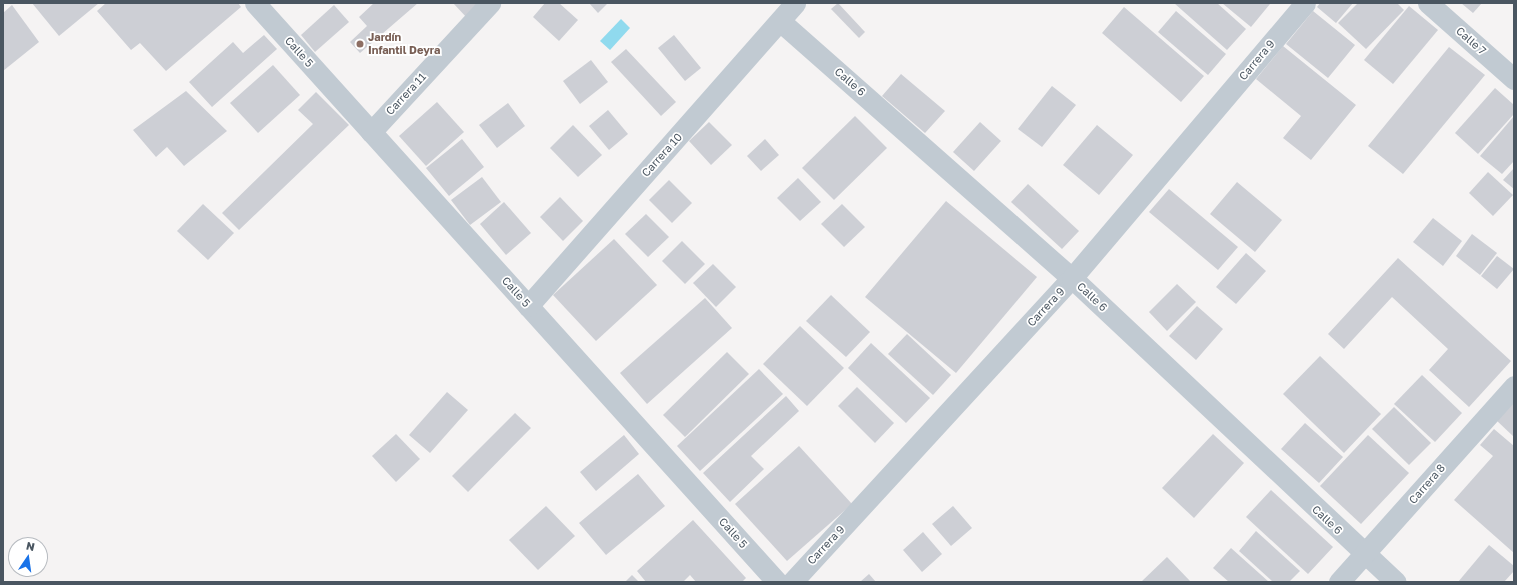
<!DOCTYPE html>
<meta charset="utf-8">
<style>
body{margin:0}
#map{position:relative;width:1517px;height:585px;overflow:hidden;background:#f5f3f3;font-family:"Golos Text",sans-serif}
div>[style]{position:absolute}
.water>*{inset:0;background:#90daee}
.building>*{inset:0;background:#cdcfd5}
.street>*{height:21px;margin:-10.5px;padding:0 10.5px;transform-origin:10.5px;border-radius:10.5px;background:#c1cad2}
.dots>*{width:11px;height:11px;translate:-50% -50%;box-sizing:border-box;border:2px solid #fff;border-radius:50%}
span{translate:-50% -50%;white-space:nowrap;text-align:center;line-height:1.15;-webkit-text-stroke:3.5px #fff;paint-order:stroke}
.education-label{font-size:11px;color:#785e54;font-weight:700}
.left{translate:0 -50%;text-align:left}
.street-label{font-size:11px;color:#4a5661}
.frame{position:absolute;inset:0;border:4px solid #4a5661;pointer-events:none}
.north{position:absolute;left:8px;top:537px;width:40px;height:40px;box-sizing:border-box;background:#fff;border:1px solid #b7bbc0;border-radius:50%;rotate:13deg;font-size:11px;font-weight:700;line-height:16px;text-align:center;color:#4a5661}
.north::after{content:'';display:block;margin:auto;width:14px;height:18px;background:#1a73e8;clip-path:polygon(50% 0,100% 100%,50% 72%,0 100%)}
</style>
<div id="map">
<div class="water">
<i style="clip-path:polygon(621px 19px,630px 28px,610px 50px,600px 41px)"></i>
</div>
<div class="building">
<i style="clip-path:polygon(32px 3px,99px 3px,59px 36px)"></i>
<i style="clip-path:polygon(106px 3px,238px 3px,241px 7px,166px 71px,140px 43px,131px 50px,97px 11px)"></i>
<i style="clip-path:polygon(374px 3px,418px 3px,360px 53px,350px 42px,367px 26px,359px 17px)"></i>
<i style="clip-path:polygon(453px 3px,485px 3px,468px 19px)"></i>
<i style="clip-path:polygon(545px 3px,559px 3px,578px 20px,559px 41px,533px 17px)"></i>
<i style="clip-path:polygon(589px 3px,608px 3px,598px 13px)"></i>
<i style="clip-path:polygon(838px 3px,865px 32px,859px 38px,831px 9px)"></i>
<i style="clip-path:polygon(1174px 3px,1217px 3px,1246px 29px,1227px 50px)"></i>
<i style="clip-path:polygon(1222px 3px,1269px 3px,1270px 4px,1251px 27px)"></i>
<i style="clip-path:polygon(1320px 3px,1353px 3px,1336px 23px,1317px 7px)"></i>
<i style="clip-path:polygon(1358px 3px,1397px 3px,1404px 10px,1366px 49px,1338px 23px)"></i>
<i style="clip-path:polygon(1461px 3px,1482px 3px,1473px 13px)"></i>
<i style="clip-path:polygon(12px 5px,39px 42px,3px 71px,3px 13px)"></i>
<i style="clip-path:polygon(334px 5px,349px 22px,315px 52px,301px 35px)"></i>
<i style="clip-path:polygon(1409px 6px,1438px 30px,1393px 84px,1364px 60px)"></i>
<i style="clip-path:polygon(1124px 7px,1204px 76px,1181px 102px,1102px 33px)"></i>
<i style="clip-path:polygon(1176px 11px,1226px 54px,1208px 75px,1158px 32px)"></i>
<i style="clip-path:polygon(1313px 11px,1355px 45px,1328px 78px,1286px 44px)"></i>
<i style="clip-path:polygon(264px 35px,277px 49px,212px 107px,189px 82px,233px 42px,243px 53px)"></i>
<i style="clip-path:polygon(674px 35px,701px 68px,685px 81px,658px 48px)"></i>
<i style="clip-path:polygon(1283px 46px,1356px 105px,1311px 160px,1283px 138px,1301px 116px,1256px 79px)"></i>
<i style="clip-path:polygon(1449px 47px,1485px 75px,1403px 174px,1368px 146px)"></i>
<i style="clip-path:polygon(626px 49px,676px 102px,661px 116px,611px 62px)"></i>
<i style="clip-path:polygon(591px 60px,608px 82px,580px 104px,563px 81px)"></i>
<i style="clip-path:polygon(273px 65px,300px 95px,258px 133px,230px 103px)"></i>
<i style="clip-path:polygon(901px 74px,945px 111px,925px 133px,882px 96px)"></i>
<i style="clip-path:polygon(1052px 86px,1076px 105px,1042px 147px,1018px 129px)"></i>
<i style="clip-path:polygon(1495px 88px,1514px 105px,1514px 114px,1478px 154px,1455px 133px)"></i>
<i style="clip-path:polygon(186px 91px,227px 131px,184px 166px,167px 147px,156px 157px,133px 130px)"></i>
<i style="clip-path:polygon(316px 92px,349px 125px,239px 230px,222px 213px,313px 124px,298px 110px)"></i>
<i style="clip-path:polygon(437px 102px,464px 132px,426px 166px,399px 136px)"></i>
<i style="clip-path:polygon(508px 103px,525px 126px,497px 148px,479px 125px)"></i>
<i style="clip-path:polygon(608px 110px,628px 134px,609px 150px,589px 126px)"></i>
<i style="clip-path:polygon(855px 116px,887px 148px,834px 200px,802px 168px)"></i>
<i style="clip-path:polygon(1514px 116px,1514px 161px,1502px 174px,1480px 156px)"></i>
<i style="clip-path:polygon(709px 122px,732px 145px,711px 165px,689px 141px)"></i>
<i style="clip-path:polygon(980px 122px,1001px 141px,974px 171px,953px 152px)"></i>
<i style="clip-path:polygon(573px 125px,602px 155px,578px 177px,550px 148px)"></i>
<i style="clip-path:polygon(1097px 125px,1133px 155px,1099px 195px,1063px 165px)"></i>
<i style="clip-path:polygon(462px 139px,484px 167px,449px 196px,426px 168px)"></i>
<i style="clip-path:polygon(765px 139px,779px 155px,761px 171px,747px 156px)"></i>
<i style="clip-path:polygon(1514px 168px,1514px 189px,1503px 180px)"></i>
<i style="clip-path:polygon(1488px 172px,1513px 195px,1493px 216px,1469px 193px)"></i>
<i style="clip-path:polygon(482px 177px,501px 202px,470px 225px,451px 200px)"></i>
<i style="clip-path:polygon(798px 178px,821px 202px,800px 221px,777px 198px)"></i>
<i style="clip-path:polygon(669px 180px,692px 203px,672px 223px,649px 200px)"></i>
<i style="clip-path:polygon(1237px 182px,1282px 220px,1255px 252px,1210px 214px)"></i>
<i style="clip-path:polygon(1028px 184px,1079px 231px,1062px 249px,1011px 202px)"></i>
<i style="clip-path:polygon(1169px 189px,1238px 247px,1218px 270px,1149px 212px)"></i>
<i style="clip-path:polygon(560px 197px,583px 221px,563px 241px,540px 217px)"></i>
<i style="clip-path:polygon(946px 201px,1037px 277px,956px 373px,865px 297px)"></i>
<i style="clip-path:polygon(504px 202px,531px 233px,506px 255px,480px 224px)"></i>
<i style="clip-path:polygon(203px 204px,234px 233px,208px 260px,177px 231px)"></i>
<i style="clip-path:polygon(842px 204px,865px 227px,844px 247px,821px 224px)"></i>
<i style="clip-path:polygon(646px 214px,669px 237px,648px 257px,625px 234px)"></i>
<i style="clip-path:polygon(1433px 218px,1462px 241px,1443px 266px,1413px 242px)"></i>
<i style="clip-path:polygon(1472px 234px,1497px 253px,1480px 275px,1456px 256px)"></i>
<i style="clip-path:polygon(614px 239px,657px 285px,596px 341px,553px 295px)"></i>
<i style="clip-path:polygon(682px 241px,705px 264px,685px 284px,662px 261px)"></i>
<i style="clip-path:polygon(1246px 253px,1266px 271px,1236px 304px,1216px 287px)"></i>
<i style="clip-path:polygon(1497px 256px,1514px 269px,1497px 289px,1481px 276px)"></i>
<i style="clip-path:polygon(1398px 258px,1511px 361px,1469px 407px,1429px 370px,1448px 349px,1392px 297px,1344px 349px,1328px 334px)"></i>
<i style="clip-path:polygon(713px 264px,736px 287px,716px 307px,693px 283px)"></i>
<i style="clip-path:polygon(1177px 284px,1196px 302px,1167px 331px,1149px 312px)"></i>
<i style="clip-path:polygon(831px 295px,870px 332px,846px 357px,806px 321px)"></i>
<i style="clip-path:polygon(705px 298px,732px 328px,647px 404px,620px 373px)"></i>
<i style="clip-path:polygon(1197px 306px,1223px 329px,1196px 360px,1169px 336px)"></i>
<i style="clip-path:polygon(800px 326px,844px 368px,807px 406px,763px 364px)"></i>
<i style="clip-path:polygon(907px 334px,951px 375px,933px 395px,888px 354px)"></i>
<i style="clip-path:polygon(871px 343px,930px 398px,906px 423px,848px 368px)"></i>
<i style="clip-path:polygon(727px 352px,749px 374px,685px 437px,663px 415px)"></i>
<i style="clip-path:polygon(1320px 356px,1381px 414px,1344px 453px,1283px 394px)"></i>
<i style="clip-path:polygon(759px 369px,783px 394px,700px 471px,677px 446px)"></i>
<i style="clip-path:polygon(1422px 375px,1462px 413px,1435px 442px,1394px 404px)"></i>
<i style="clip-path:polygon(857px 387px,894px 423px,875px 443px,838px 406px)"></i>
<i style="clip-path:polygon(447px 392px,468px 410px,430px 453px,409px 435px)"></i>
<i style="clip-path:polygon(786px 396px,799px 411px,751px 456px,764px 469px,730px 502px,703px 473px)"></i>
<i style="clip-path:polygon(1514px 401px,1514px 437px,1496px 420px)"></i>
<i style="clip-path:polygon(1394px 407px,1431px 443px,1409px 465px,1372px 429px)"></i>
<i style="clip-path:polygon(515px 413px,531px 428px,468px 492px,452px 476px)"></i>
<i style="clip-path:polygon(1305px 423px,1343px 457px,1319px 483px,1281px 449px)"></i>
<i style="clip-path:polygon(1494px 429px,1514px 446px,1514px 553px,1454px 500px,1493px 456px,1480px 445px)"></i>
<i style="clip-path:polygon(396px 434px,420px 459px,396px 482px,372px 456px)"></i>
<i style="clip-path:polygon(1213px 434px,1244px 463px,1194px 518px,1162px 488px)"></i>
<i style="clip-path:polygon(624px 435px,639px 454px,596px 491px,580px 472px)"></i>
<i style="clip-path:polygon(1368px 435px,1409px 473px,1361px 524px,1320px 486px)"></i>
<i style="clip-path:polygon(799px 446px,852px 504px,787px 561px,735px 504px)"></i>
<i style="clip-path:polygon(638px 474px,665px 506px,606px 555px,579px 523px)"></i>
<i style="clip-path:polygon(1271px 490px,1333px 547px,1308px 574px,1246px 517px)"></i>
<i style="clip-path:polygon(546px 506px,575px 536px,538px 570px,509px 540px)"></i>
<i style="clip-path:polygon(953px 506px,972px 528px,951px 546px,932px 524px)"></i>
<i style="clip-path:polygon(693px 520px,746px 578px,742px 582px,696px 582px,690px 575px,683px 582px,646px 582px,637px 571px)"></i>
<i style="clip-path:polygon(1256px 531px,1300px 571px,1289px 582px,1273px 582px,1239px 551px)"></i>
<i style="clip-path:polygon(923px 532px,942px 554px,922px 572px,903px 550px)"></i>
<i style="clip-path:polygon(1489px 545px,1514px 566px,1514px 571px,1504px 582px,1458px 582px)"></i>
<i style="clip-path:polygon(1231px 548px,1269px 582px,1229px 582px,1213px 568px)"></i>
<i style="clip-path:polygon(1167px 557px,1191px 582px,1141px 582px)"></i>
<i style="clip-path:polygon(869px 574px,876px 582px,860px 582px)"></i>
<i style="clip-path:polygon(632px 575px,639px 582px,625px 582px)"></i>
</div>
<div class="street">
<i style="left:255px;top:3px;width:780px;rotate:47.96deg"></i>
<i style="left:1428px;top:3px;width:115px;rotate:41.5deg"></i>
<i style="left:780px;top:21px;width:389px;rotate:41.4deg"></i>
<i style="left:1072px;top:278px;width:444px;rotate:43.2deg"></i>
<i style="left:371px;top:132px;width:176px;rotate:-47.3deg"></i>
<i style="left:528px;top:306px;width:404px;rotate:-48.6deg"></i>
<i style="left:792px;top:582px;width:413px;rotate:-47.4deg"></i>
<i style="left:1072px;top:278px;width:360px;rotate:-49.7deg"></i>
<i style="left:1339px;top:582px;width:263px;rotate:-48.2deg"></i>
</div>
<div class="dots">
<i style="left:360px;top:44px;background:#8d6e63"></i>
</div>
<div class="education-label">
<span class="left" style="left:368px;top:44px">Jardín<br>Infantil Deyra</span>
</div>
<div class="street-label">
<span style="left:1471px;top:41px;rotate:41deg">Calle 7</span>
<span style="left:299px;top:52px;rotate:48deg">Calle 5</span>
<span style="left:1257px;top:60px;rotate:-50deg">Carrera 9</span>
<span style="left:850px;top:82px;rotate:41deg">Calle 6</span>
<span style="left:406px;top:94px;rotate:-47deg">Carrera 11</span>
<span style="left:662px;top:155px;rotate:-48deg">Carrera 10</span>
<span style="left:516px;top:292px;rotate:48deg">Calle 5</span>
<span style="left:1092px;top:297px;rotate:43deg">Calle 6</span>
<span style="left:1046px;top:307px;rotate:-47deg">Carrera 9</span>
<span style="left:1427px;top:484px;rotate:-49deg">Carrera 8</span>
<span style="left:1327px;top:520px;rotate:43deg">Calle 6</span>
<span style="left:733px;top:533px;rotate:48deg">Calle 5</span>
<span style="left:826px;top:545px;rotate:-47deg">Carrera 9</span>
</div>
<div class="frame"></div>
<div class="north">N</div>
</div>
